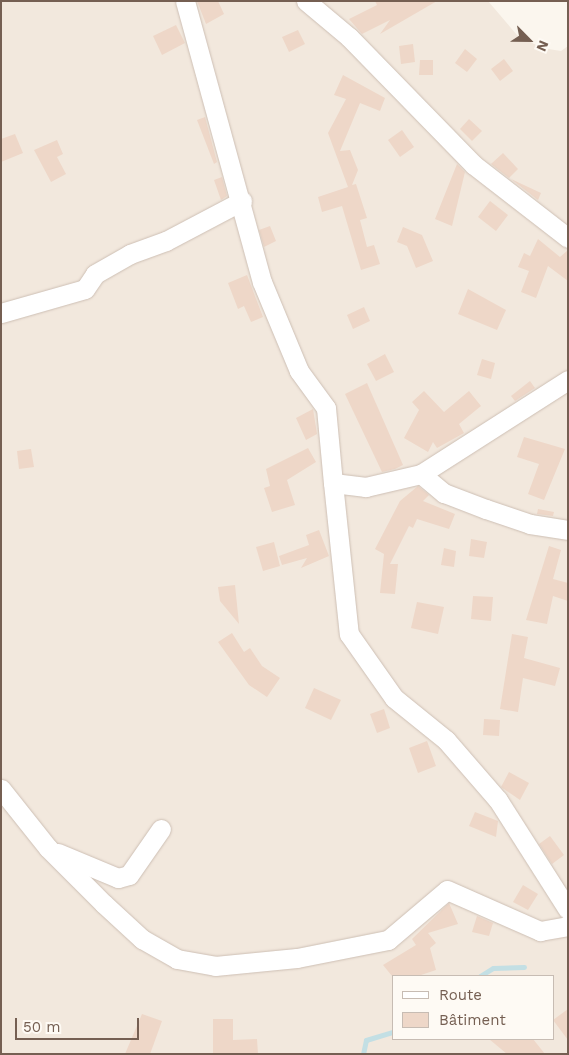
<!DOCTYPE html>
<meta charset="utf-8">
<style>
body{margin:0}
#map{position:relative;width:569px;height:1055px;overflow:hidden;background:#fbf6ee;font-family:"Work Sans",sans-serif}
div>[style]{position:absolute}
.residential>*{inset:0;background:#f2e8dd}
.stream>*{height:5px;margin:-2.5px;padding:0 2.5px;transform-origin:2.5px;border-radius:2.5px;background:#c3dfe4}
.building>*{inset:0;background:#eed7c8}
.roads{filter:drop-shadow(0 0 1px #cdbfb4) drop-shadow(0 0 1px #cdbfb4)}
.street>*{height:19px;margin:-9.5px;padding:0 9.5px;transform-origin:9.5px;border-radius:9.5px;background:#fff}
span{translate:-50% -50%;white-space:nowrap;text-align:center;line-height:1.15;-webkit-text-stroke:5px #fefaf4;paint-order:stroke}
.frame{position:absolute;inset:0;border:2px solid #755f52;pointer-events:none}
.legend{position:absolute;left:392px;top:975px;width:162px;height:65px;box-sizing:border-box;background:#fefaf4;border:1px solid #c7bcb3;margin:0;padding:6px 9px;list-style:none;font-size:15px;color:#755f52}
.legend li{display:flex;align-items:center;gap:10px;height:25px}
.legend b{width:25px;border:1px solid #c7bcb3}
.north{position:absolute;left:504px;top:15px;width:50px;height:50px;-webkit-text-stroke:4px #fefaf4;paint-order:stroke;rotate:113deg;font-size:14px;font-weight:700;line-height:20px;text-align:center;color:#755f52}
.north::after{content:'';display:block;margin:auto;width:18px;height:22px;background:#755f52;clip-path:polygon(50% 0,100% 100%,50% 72%,0 100%)}
.scale{position:absolute;left:15px;top:1018px;width:124px;height:22px;box-sizing:border-box;border:2px solid #755f52;border-top:0;padding-left:6px;font-size:15px;line-height:18px;white-space:nowrap;color:#755f52;-webkit-text-stroke:4px #fefaf4;paint-order:stroke}
</style>
<div id="map">
<div class="residential">
<i style="clip-path:polygon(evenodd,1px 1px,488px 1px,517px 35px,542px 48px,561px 51px,568px 46px,568px 1054px,1px 1054px,1px 1px,393px 976px,553px 976px,553px 1039px,393px 1039px,393px 976px)"></i>
</div>
<div class="stream">
<i style="left:480px;top:976px;width:15px;rotate:-32deg"></i>
<i style="left:493px;top:968px;width:31px;rotate:-2deg"></i>
<i style="left:363px;top:1054px;width:14px;rotate:-78deg"></i>
<i style="left:366px;top:1040px;width:28px;rotate:-17deg"></i>
</div>
<div class="building">
<i style="clip-path:polygon(197px 1px,218px 1px,224px 14px,206px 24px)"></i>
<i style="clip-path:polygon(375px 1px,437px 1px,380px 34px,390px 20px,362px 34px,349px 19px,377px 5px)"></i>
<i style="clip-path:polygon(176px 25px,185px 43px,162px 55px,153px 36px)"></i>
<i style="clip-path:polygon(298px 30px,305px 44px,289px 52px,282px 37px)"></i>
<i style="clip-path:polygon(413px 44px,415px 62px,401px 64px,399px 46px)"></i>
<i style="clip-path:polygon(465px 49px,477px 59px,467px 72px,455px 63px)"></i>
<i style="clip-path:polygon(504px 59px,513px 71px,500px 81px,491px 69px)"></i>
<i style="clip-path:polygon(420px 60px,433px 60px,433px 75px,419px 75px)"></i>
<i style="clip-path:polygon(343px 75px,385px 98px,380px 111px,360px 103px,340px 151px,350px 150px,358px 170px,352px 185px,356px 184px,367px 218px,360px 220px,367px 247px,374px 245px,380px 264px,361px 270px,342px 206px,322px 212px,318px 197px,348px 187px,328px 133px,346px 99px,334px 95px)"></i>
<i style="clip-path:polygon(205px 117px,217px 162px,214px 164px,197px 120px)"></i>
<i style="clip-path:polygon(469px 119px,482px 131px,472px 141px,460px 129px)"></i>
<i style="clip-path:polygon(402px 130px,414px 147px,400px 157px,388px 140px)"></i>
<i style="clip-path:polygon(15px 134px,23px 153px,1px 162px,1px 139px)"></i>
<i style="clip-path:polygon(57px 140px,63px 154px,57px 157px,66px 174px,51px 182px,34px 150px)"></i>
<i style="clip-path:polygon(503px 153px,518px 169px,509px 178px,491px 164px)"></i>
<i style="clip-path:polygon(457px 164px,465px 172px,452px 226px,435px 219px)"></i>
<i style="clip-path:polygon(222px 177px,227px 196px,221px 200px,214px 180px)"></i>
<i style="clip-path:polygon(511px 179px,541px 193px,538px 200px)"></i>
<i style="clip-path:polygon(490px 201px,508px 215px,496px 231px,478px 217px)"></i>
<i style="clip-path:polygon(270px 226px,276px 241px,264px 247px,259px 230px)"></i>
<i style="clip-path:polygon(403px 227px,422px 235px,433px 261px,416px 268px,407px 246px,397px 242px)"></i>
<i style="clip-path:polygon(538px 239px,560px 257px,568px 250px,568px 281px,548px 266px,536px 298px,521px 292px,529px 271px,518px 267px,524px 253px,530px 256px)"></i>
<i style="clip-path:polygon(247px 275px,263px 317px,251px 322px,244px 306px,238px 309px,228px 283px)"></i>
<i style="clip-path:polygon(468px 289px,506px 310px,497px 330px,458px 314px)"></i>
<i style="clip-path:polygon(364px 307px,370px 321px,353px 329px,347px 315px)"></i>
<i style="clip-path:polygon(385px 354px,394px 372px,376px 381px,367px 364px)"></i>
<i style="clip-path:polygon(482px 359px,495px 363px,491px 379px,477px 375px)"></i>
<i style="clip-path:polygon(530px 381px,535px 388px,515px 401px,511px 396px)"></i>
<i style="clip-path:polygon(367px 383px,403px 465px,395px 469px,382px 472px,345px 394px)"></i>
<i style="clip-path:polygon(424px 391px,444px 412px,469px 391px,481px 406px,459px 424px,464px 433px,437px 448px,433px 442px,428px 452px,404px 438px,419px 410px,412px 402px)"></i>
<i style="clip-path:polygon(313px 409px,317px 434px,306px 440px,296px 418px)"></i>
<i style="clip-path:polygon(524px 437px,565px 449px,544px 500px,528px 494px,539px 464px,517px 457px)"></i>
<i style="clip-path:polygon(308px 448px,316px 462px,287px 480px,295px 505px,272px 512px,264px 488px,270px 486px,266px 469px)"></i>
<i style="clip-path:polygon(31px 449px,34px 467px,19px 469px,17px 451px)"></i>
<i style="clip-path:polygon(418px 486px,429px 495px,423px 501px,455px 514px,449px 529px,417px 519px,413px 528px,409px 526px,390px 564px,398px 564px,395px 594px,380px 593px,384px 554px,375px 549px,400px 501px)"></i>
<i style="clip-path:polygon(538px 509px,554px 512px,553px 516px,537px 514px)"></i>
<i style="clip-path:polygon(319px 530px,329px 556px,301px 568px,307px 558px,282px 565px,279px 556px,309px 545px,306px 535px)"></i>
<i style="clip-path:polygon(471px 539px,487px 542px,484px 558px,469px 556px)"></i>
<i style="clip-path:polygon(274px 542px,280px 566px,263px 571px,256px 547px)"></i>
<i style="clip-path:polygon(549px 546px,561px 550px,553px 579px,568px 583px,568px 601px,553px 596px,547px 624px,526px 620px)"></i>
<i style="clip-path:polygon(444px 548px,456px 551px,454px 567px,441px 565px)"></i>
<i style="clip-path:polygon(235px 585px,239px 624px,220px 601px,218px 587px)"></i>
<i style="clip-path:polygon(473px 596px,493px 597px,491px 621px,471px 619px)"></i>
<i style="clip-path:polygon(417px 602px,444px 607px,438px 634px,411px 628px)"></i>
<i style="clip-path:polygon(232px 633px,244px 652px,250px 648px,262px 666px,280px 678px,267px 697px,249px 685px,218px 642px)"></i>
<i style="clip-path:polygon(512px 634px,528px 637px,524px 658px,560px 668px,555px 686px,523px 678px,518px 712px,500px 709px)"></i>
<i style="clip-path:polygon(314px 688px,341px 700px,331px 720px,305px 708px)"></i>
<i style="clip-path:polygon(384px 709px,390px 728px,377px 733px,370px 714px)"></i>
<i style="clip-path:polygon(484px 719px,500px 720px,499px 736px,483px 735px)"></i>
<i style="clip-path:polygon(427px 741px,436px 766px,418px 773px,409px 748px)"></i>
<i style="clip-path:polygon(509px 772px,529px 783px,520px 800px,501px 787px)"></i>
<i style="clip-path:polygon(475px 812px,498px 821px,496px 837px,469px 826px)"></i>
<i style="clip-path:polygon(550px 836px,564px 855px,552px 864px,539px 844px)"></i>
<i style="clip-path:polygon(523px 885px,538px 894px,528px 910px,513px 902px)"></i>
<i style="clip-path:polygon(449px 903px,458px 924px,428px 933px,436px 943px,430px 948px,436px 970px,418px 976px,392px 976px,383px 965px,416px 945px,412px 939px)"></i>
<i style="clip-path:polygon(477px 916px,493px 923px,489px 936px,472px 932px)"></i>
<i style="clip-path:polygon(568px 1009px,568px 1040px,553px 1020px)"></i>
<i style="clip-path:polygon(142px 1014px,162px 1021px,153px 1046px,150px 1054px,125px 1054px)"></i>
<i style="clip-path:polygon(213px 1019px,233px 1019px,233px 1040px,257px 1039px,258px 1054px,213px 1054px)"></i>
<i style="clip-path:polygon(489px 1039px,533px 1039px,545px 1054px,507px 1054px)"></i>
</div>
<div class="roads">
<div class="street">
<i style="left:185px;top:1px;width:291px;rotate:74.7deg"></i>
<i style="left:262px;top:282px;width:96px;rotate:67.4deg"></i>
<i style="left:299px;top:371px;width:46px;rotate:53.9deg"></i>
<i style="left:326px;top:408px;width:75px;rotate:84.7deg"></i>
<i style="left:306px;top:1px;width:56px;rotate:39.9deg"></i>
<i style="left:349px;top:37px;width:179px;rotate:45.7deg"></i>
<i style="left:474px;top:165px;width:119px;rotate:37.8deg"></i>
<i style="left:1px;top:313px;width:87px;rotate:-15.9deg"></i>
<i style="left:85px;top:289px;width:18px;rotate:-56deg"></i>
<i style="left:95px;top:274px;width:40px;rotate:-29.7deg"></i>
<i style="left:130px;top:254px;width:38px;rotate:-20deg"></i>
<i style="left:166px;top:241px;width:86px;rotate:-27.8deg"></i>
<i style="left:568px;top:380px;width:174px;rotate:147.4deg"></i>
<i style="left:421px;top:474px;width:57px;rotate:166.7deg"></i>
<i style="left:366px;top:487px;width:33px;rotate:-173deg"></i>
<i style="left:333px;top:483px;width:152px;rotate:84deg"></i>
<i style="left:349px;top:634px;width:78px;rotate:54.9deg"></i>
<i style="left:394px;top:698px;width:67px;rotate:38.9deg"></i>
<i style="left:446px;top:740px;width:79px;rotate:49.1deg"></i>
<i style="left:498px;top:800px;width:130px;rotate:57.5deg"></i>
<i style="left:421px;top:474px;width:30px;rotate:40deg"></i>
<i style="left:444px;top:493px;width:45px;rotate:20.9deg"></i>
<i style="left:486px;top:509px;width:46px;rotate:18.8deg"></i>
<i style="left:530px;top:524px;width:38px;rotate:9deg"></i>
<i style="left:1px;top:789px;width:75px;rotate:51.5deg"></i>
<i style="left:48px;top:848px;width:79px;rotate:45deg"></i>
<i style="left:104px;top:904px;width:52px;rotate:42.6deg"></i>
<i style="left:142px;top:939px;width:40px;rotate:29.7deg"></i>
<i style="left:177px;top:959px;width:39px;rotate:10deg"></i>
<i style="left:215px;top:966px;width:82px;rotate:-5.6deg"></i>
<i style="left:297px;top:958px;width:93px;rotate:-11.2deg"></i>
<i style="left:388px;top:940px;width:77px;rotate:-40.3deg"></i>
<i style="left:447px;top:890px;width:102px;rotate:23.8deg"></i>
<i style="left:540px;top:931px;width:28px;rotate:-10deg"></i>
<i style="left:58px;top:853px;width:65px;rotate:22.6deg"></i>
<i style="left:118px;top:878px;width:11px;rotate:-15deg"></i>
<i style="left:129px;top:875px;width:56px;rotate:-55.2deg"></i>
</div>
</div>
<div class="frame"></div>
<ul class="legend">
<li><b style="height:6px;background:#fff"></b>Route</li>
<li><b style="height:14px;background:#eed7c8"></b>Bâtiment</li>
</ul>
<div class="north">N</div>
<div class="scale">50 m</div>
</div>
